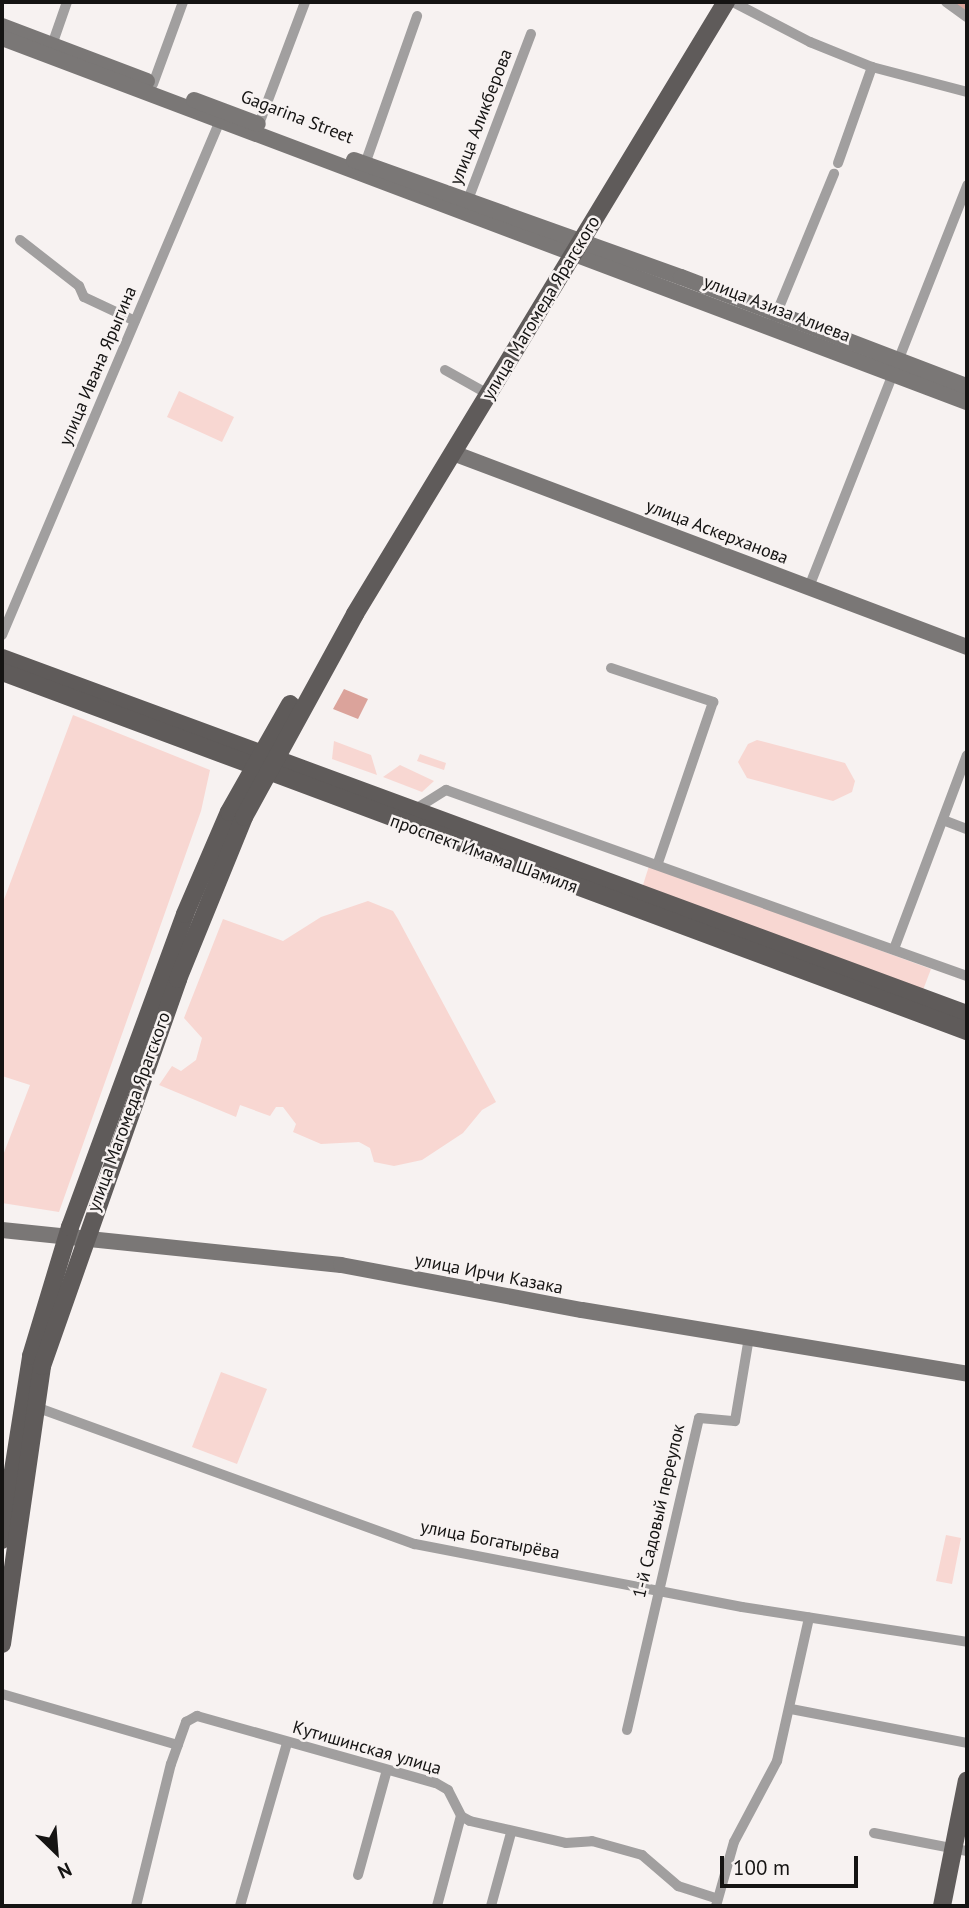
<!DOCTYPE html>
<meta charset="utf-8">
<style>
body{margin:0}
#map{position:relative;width:969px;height:1908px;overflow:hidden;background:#f7f2f1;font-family:"PT Sans",sans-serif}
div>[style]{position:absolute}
.green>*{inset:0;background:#f8d7d2}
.water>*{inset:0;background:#dba39b}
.canal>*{height:10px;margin:-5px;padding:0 5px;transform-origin:5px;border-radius:5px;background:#dba39b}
.minor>*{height:10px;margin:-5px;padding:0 5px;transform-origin:5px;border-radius:5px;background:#a19f9f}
.secondary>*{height:16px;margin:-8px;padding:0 8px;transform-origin:8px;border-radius:8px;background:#7a7776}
.primary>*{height:18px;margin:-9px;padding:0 9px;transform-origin:9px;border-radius:9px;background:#5f5b5a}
span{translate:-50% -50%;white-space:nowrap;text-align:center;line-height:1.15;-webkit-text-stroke:5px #f7f2f1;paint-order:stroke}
.street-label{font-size:18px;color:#151413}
.frame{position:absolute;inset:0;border:4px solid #151413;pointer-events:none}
.north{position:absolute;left:21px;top:1817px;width:70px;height:70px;-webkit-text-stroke:5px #f7f2f1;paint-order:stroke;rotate:155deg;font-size:19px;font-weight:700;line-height:28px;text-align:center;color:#151413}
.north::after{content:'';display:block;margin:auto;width:24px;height:32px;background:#151413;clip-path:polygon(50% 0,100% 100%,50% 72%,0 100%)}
.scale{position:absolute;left:720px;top:1856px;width:138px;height:32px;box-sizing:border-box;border:4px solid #151413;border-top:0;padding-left:9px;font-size:21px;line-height:24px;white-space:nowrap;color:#151413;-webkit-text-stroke:5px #f7f2f1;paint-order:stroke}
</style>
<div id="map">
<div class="green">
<i style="clip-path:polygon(179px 391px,234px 417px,222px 442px,167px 417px)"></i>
<i style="clip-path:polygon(73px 715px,210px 770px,201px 811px,59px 1212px,2px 1203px,2px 1158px,30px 1085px,2px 1076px,2px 905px)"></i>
<i style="clip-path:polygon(757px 740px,845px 763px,855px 781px,852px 792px,833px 801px,747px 778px,738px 762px,748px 744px)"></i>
<i style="clip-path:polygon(334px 741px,371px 755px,377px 775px,332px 759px)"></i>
<i style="clip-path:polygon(420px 754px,446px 763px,444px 770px,417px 761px)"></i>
<i style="clip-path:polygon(400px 765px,434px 781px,422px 792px,383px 777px)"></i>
<i style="clip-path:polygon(649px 866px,931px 969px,923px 990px,642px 888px)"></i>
<i style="clip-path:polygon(368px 901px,393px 911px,398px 919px,496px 1102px,482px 1110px,463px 1133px,422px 1160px,394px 1166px,374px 1162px,370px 1148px,359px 1142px,321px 1144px,293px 1132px,296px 1124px,283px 1107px,276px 1107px,270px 1116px,240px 1105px,236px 1117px,159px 1085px,172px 1066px,181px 1071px,196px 1060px,202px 1038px,184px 1018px,223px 919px,283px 941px,321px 917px)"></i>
<i style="clip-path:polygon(221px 1372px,267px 1389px,237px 1464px,192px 1447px)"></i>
<i style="clip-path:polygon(946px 1535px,961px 1538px,952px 1584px,936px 1581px)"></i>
</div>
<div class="water">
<i style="clip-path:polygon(344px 689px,368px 699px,358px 719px,333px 709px)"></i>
</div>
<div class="canal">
<i style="left:960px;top:2px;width:9px;rotate:36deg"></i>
</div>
<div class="minor">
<i style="left:733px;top:2px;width:87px;rotate:27.5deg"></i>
<i style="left:810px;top:42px;width:67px;rotate:22deg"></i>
<i style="left:872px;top:67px;width:98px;rotate:14.7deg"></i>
<i style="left:946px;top:2px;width:26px;rotate:36deg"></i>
<i style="left:52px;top:45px;width:46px;rotate:-70.8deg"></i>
<i style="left:153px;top:84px;width:87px;rotate:-69.9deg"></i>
<i style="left:259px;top:124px;width:130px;rotate:-69.3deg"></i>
<i style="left:838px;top:163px;width:102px;rotate:-70.5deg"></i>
<i style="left:365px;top:164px;width:157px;rotate:-70.6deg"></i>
<i style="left:466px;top:205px;width:183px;rotate:-69.2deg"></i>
<i style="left:20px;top:240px;width:75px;rotate:37.9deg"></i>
<i style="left:79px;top:286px;width:12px;rotate:66deg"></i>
<i style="left:84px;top:297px;width:56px;rotate:25.2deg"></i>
<i style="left:775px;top:317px;width:155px;rotate:-67.6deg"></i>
<i style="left:445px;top:370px;width:49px;rotate:29.2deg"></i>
<i style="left:809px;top:587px;width:432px;rotate:-68.5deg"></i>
<i style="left:2px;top:635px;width:564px;rotate:-67.03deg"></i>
<i style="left:611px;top:668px;width:108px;rotate:18.4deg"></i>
<i style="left:713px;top:702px;width:170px;rotate:108.9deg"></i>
<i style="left:414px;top:810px;width:38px;rotate:-32deg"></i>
<i style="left:446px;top:790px;width:553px;rotate:19.65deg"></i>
<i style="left:943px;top:820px;width:26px;rotate:21deg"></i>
<i style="left:894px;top:949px;width:207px;rotate:-69.4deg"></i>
<i style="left:33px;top:1406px;width:406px;rotate:19.9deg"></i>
<i style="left:415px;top:1544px;width:333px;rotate:10.9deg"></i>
<i style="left:742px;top:1607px;width:228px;rotate:8.8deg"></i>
<i style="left:2px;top:1694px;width:183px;rotate:16.2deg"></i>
<i style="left:791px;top:1709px;width:179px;rotate:10.9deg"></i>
<i style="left:627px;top:1730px;width:320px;rotate:-77deg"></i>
<i style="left:699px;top:1418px;width:36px;rotate:5deg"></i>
<i style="left:735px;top:1421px;width:85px;rotate:-80.5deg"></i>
<i style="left:874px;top:1833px;width:95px;rotate:11deg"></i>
<i style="left:358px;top:1875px;width:109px;rotate:-74.6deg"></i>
<i style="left:136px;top:1906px;width:146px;rotate:-76.2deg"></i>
<i style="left:171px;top:1764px;width:45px;rotate:-70.3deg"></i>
<i style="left:186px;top:1722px;width:13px;rotate:-29deg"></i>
<i style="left:197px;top:1716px;width:248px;rotate:15.7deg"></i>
<i style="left:436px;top:1783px;width:14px;rotate:30deg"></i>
<i style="left:448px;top:1790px;width:29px;rotate:63deg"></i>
<i style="left:461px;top:1816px;width:10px;rotate:29deg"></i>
<i style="left:470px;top:1821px;width:98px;rotate:12.9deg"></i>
<i style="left:566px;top:1843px;width:26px;rotate:-4deg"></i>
<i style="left:592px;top:1841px;width:52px;rotate:15.6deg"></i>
<i style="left:642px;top:1855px;width:48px;rotate:40.7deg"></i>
<i style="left:678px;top:1886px;width:40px;rotate:18deg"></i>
<i style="left:240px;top:1906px;width:170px;rotate:-73.9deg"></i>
<i style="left:437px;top:1906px;width:93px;rotate:-75.1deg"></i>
<i style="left:491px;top:1906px;width:76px;rotate:-74.7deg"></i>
<i style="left:716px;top:1906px;width:66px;rotate:-74.3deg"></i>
<i style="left:734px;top:1842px;width:92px;rotate:-62deg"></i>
<i style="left:777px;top:1761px;width:147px;rotate:-77.4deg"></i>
</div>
<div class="secondary">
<i style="left:2px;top:26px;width:155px;rotate:20.8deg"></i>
<i style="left:2px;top:38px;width:1031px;rotate:20.67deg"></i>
<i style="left:194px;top:100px;width:68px;rotate:20.6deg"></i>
<i style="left:354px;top:160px;width:347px;rotate:19.7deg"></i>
<i style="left:681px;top:277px;width:306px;rotate:20.9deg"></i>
<i style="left:453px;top:453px;width:549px;rotate:20.68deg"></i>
<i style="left:2px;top:1230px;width:341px;rotate:5.9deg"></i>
<i style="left:341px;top:1265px;width:245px;rotate:10.6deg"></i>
<i style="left:582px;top:1310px;width:390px;rotate:9.4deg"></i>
</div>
<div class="primary">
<i style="left:2px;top:658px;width:1029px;rotate:20.25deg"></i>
<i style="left:2px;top:672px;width:1030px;rotate:20.41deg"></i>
<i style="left:2px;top:1540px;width:186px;rotate:-81deg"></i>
<i style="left:31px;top:1356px;width:135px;rotate:-73.2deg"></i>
<i style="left:70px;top:1227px;width:333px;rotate:-69.8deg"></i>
<i style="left:185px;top:914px;width:111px;rotate:-66.7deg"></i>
<i style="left:229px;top:812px;width:124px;rotate:-60.5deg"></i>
<i style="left:2px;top:1644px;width:281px;rotate:-81.8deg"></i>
<i style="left:42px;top:1366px;width:410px;rotate:-70.6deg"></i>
<i style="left:178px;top:979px;width:175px;rotate:-67.8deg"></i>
<i style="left:244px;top:817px;width:231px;rotate:-61.3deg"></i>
<i style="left:355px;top:614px;width:716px;rotate:-58.78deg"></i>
<i style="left:942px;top:1906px;width:128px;rotate:-78.8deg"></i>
</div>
<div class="street-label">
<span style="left:297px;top:117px;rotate:21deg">Gagarina Street</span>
<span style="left:481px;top:117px;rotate:-69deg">улица Аликберова</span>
<span style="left:541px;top:308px;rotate:-59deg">улица Магомеда Ярагского</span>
<span style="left:777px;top:309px;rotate:21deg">улица Азиза Алиева</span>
<span style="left:98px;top:366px;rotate:-67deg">улица Ивана Ярыгина</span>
<span style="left:717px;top:532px;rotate:21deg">улица Аскерханова</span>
<span style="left:484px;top:854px;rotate:20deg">проспект Имама Шамиля</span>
<span style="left:129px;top:1112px;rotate:-70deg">улица Магомеда Ярагского</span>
<span style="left:489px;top:1274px;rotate:11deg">улица Ирчи Казака</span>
<span style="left:659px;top:1511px;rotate:-77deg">1-й Садовый переулок</span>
<span style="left:490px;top:1540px;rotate:11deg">улица Богатырёва</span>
<span style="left:367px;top:1748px;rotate:16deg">Кутишинская улица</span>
</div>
<div class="frame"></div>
<div class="north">N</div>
<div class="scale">100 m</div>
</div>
